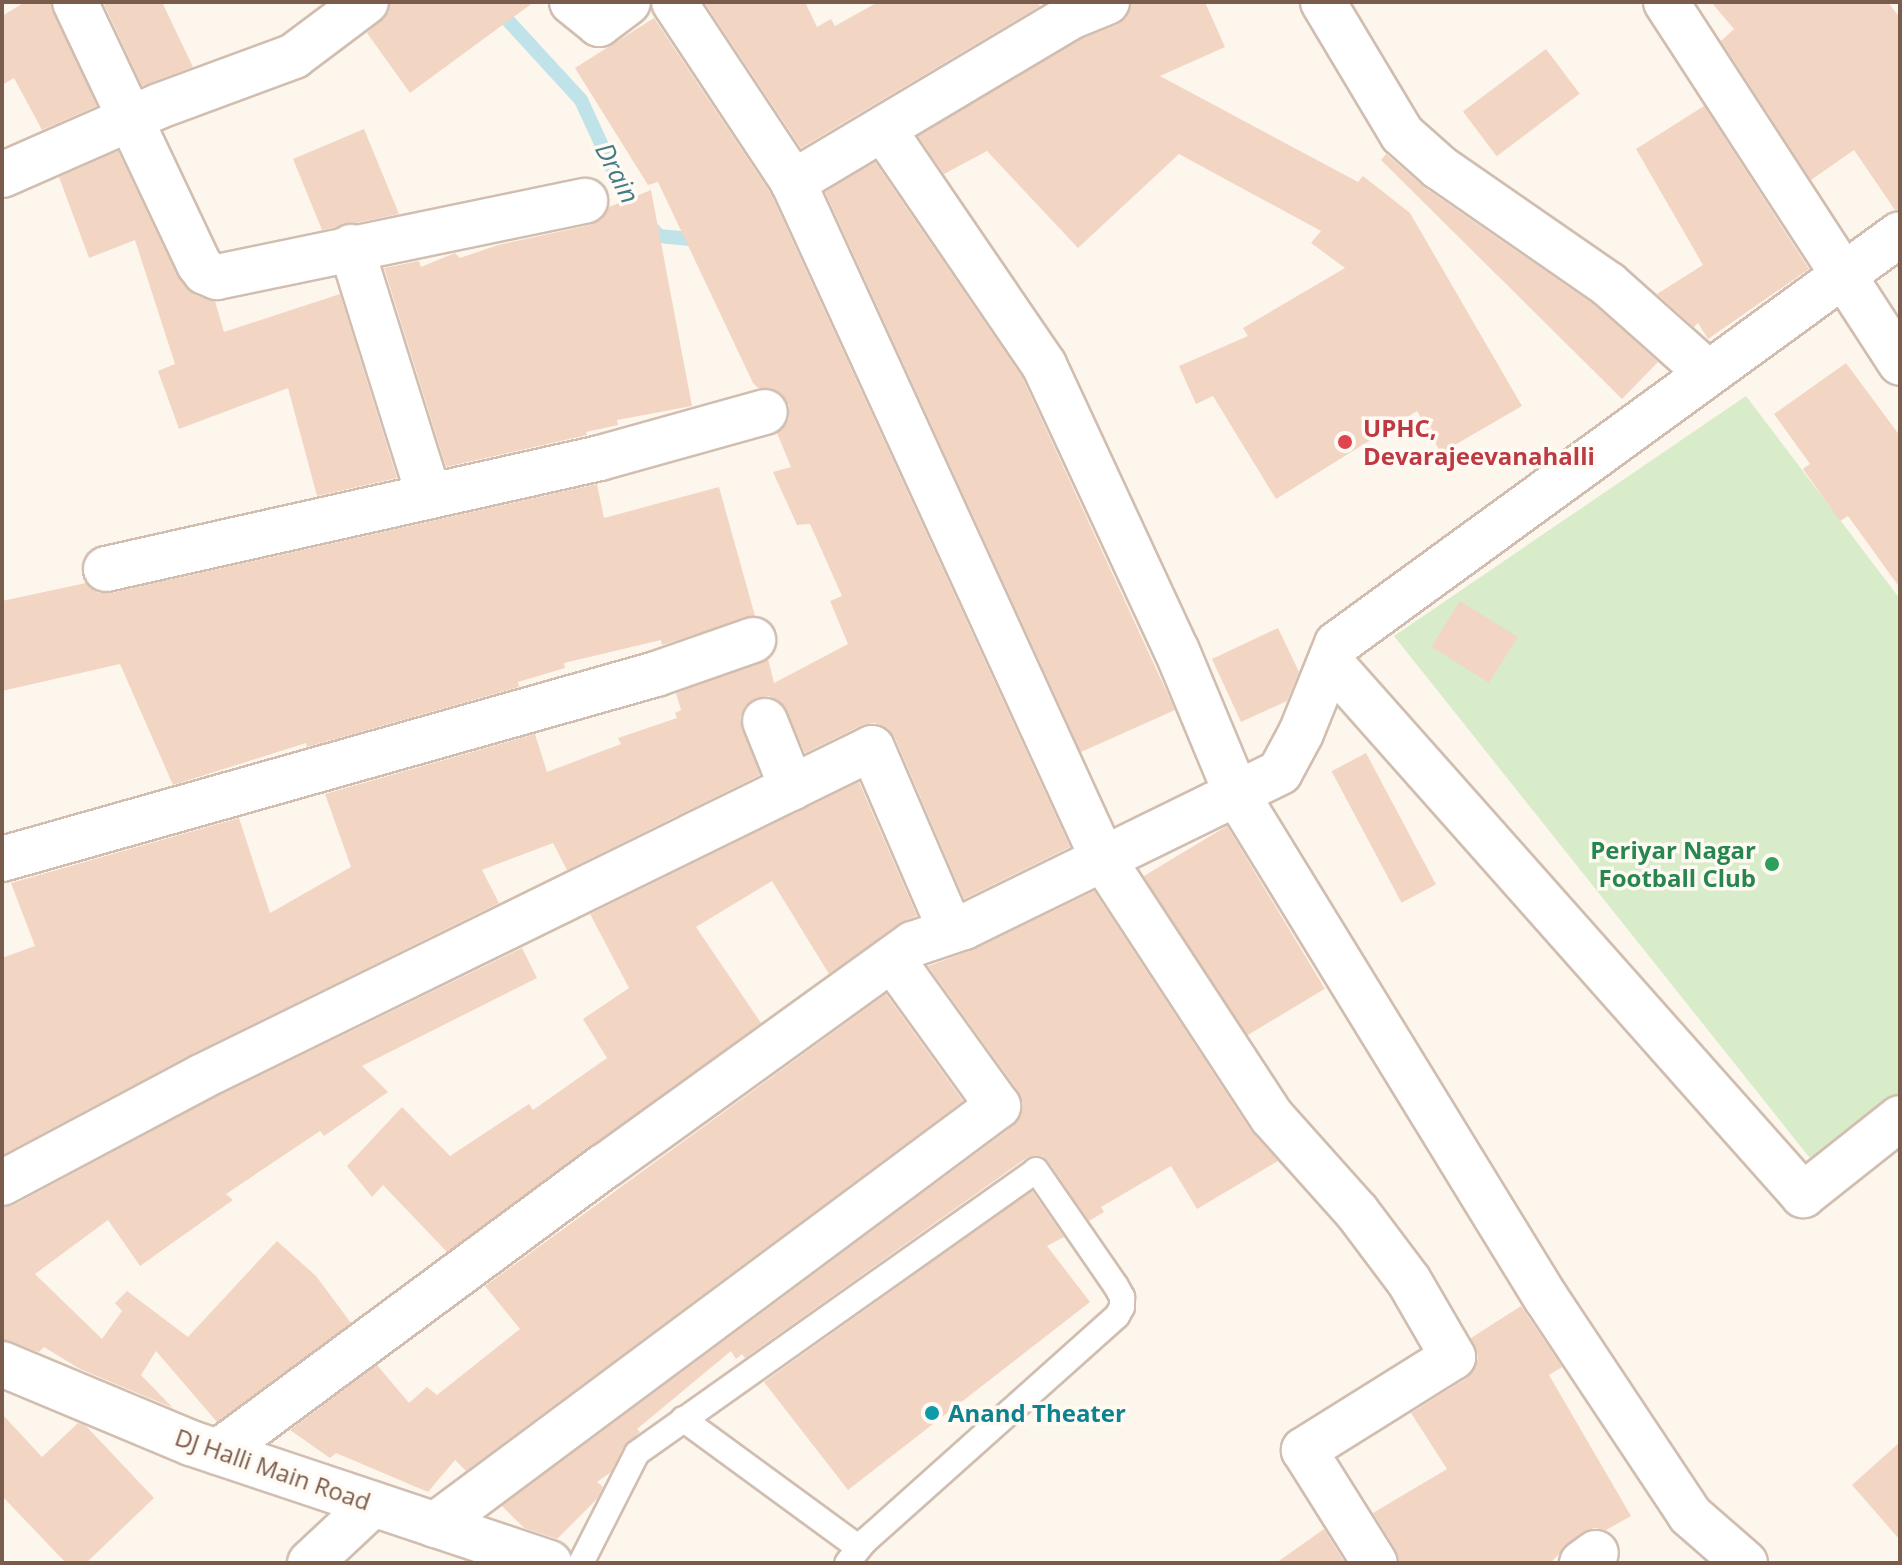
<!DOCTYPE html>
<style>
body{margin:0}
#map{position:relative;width:1902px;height:1565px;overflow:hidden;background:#fdf6ec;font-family:"Open Sans",sans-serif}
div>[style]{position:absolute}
.green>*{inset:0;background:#d8ecc9}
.stream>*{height:14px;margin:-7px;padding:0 7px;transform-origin:7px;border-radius:7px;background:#bfe3e8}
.building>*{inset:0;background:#f3d5c3;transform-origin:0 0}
.roads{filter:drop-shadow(2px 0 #d1beb0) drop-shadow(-2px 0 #d1beb0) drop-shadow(0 2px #d1beb0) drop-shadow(0 -2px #d1beb0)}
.lane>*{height:24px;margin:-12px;padding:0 12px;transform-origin:12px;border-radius:12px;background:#fff}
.street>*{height:44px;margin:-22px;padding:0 22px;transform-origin:22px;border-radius:22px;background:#fff}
.secondary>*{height:44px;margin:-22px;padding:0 22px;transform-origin:22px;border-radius:22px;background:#fff}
.dots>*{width:22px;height:22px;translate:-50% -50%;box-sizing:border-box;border:4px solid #fffaf3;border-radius:50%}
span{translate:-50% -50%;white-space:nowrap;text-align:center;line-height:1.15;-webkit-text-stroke:7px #fffaf3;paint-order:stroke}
.health-label{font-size:24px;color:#be3a42;font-weight:700}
.left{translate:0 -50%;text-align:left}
.leisure-label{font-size:24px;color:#27864d;font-weight:700}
.right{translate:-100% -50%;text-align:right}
.culture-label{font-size:24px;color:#0d838f;font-weight:700}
.street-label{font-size:24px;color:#7a5c4d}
.water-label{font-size:26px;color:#437c86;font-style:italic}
.frame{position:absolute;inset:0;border:4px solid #7a5c4d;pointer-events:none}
</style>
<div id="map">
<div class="green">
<div style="clip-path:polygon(1746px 396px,1900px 599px,1900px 1095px,1813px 1162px,1394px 636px)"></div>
</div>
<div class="stream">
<div style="left:491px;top:2px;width:133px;rotate:47.4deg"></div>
<div style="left:581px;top:100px;width:112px;rotate:65.3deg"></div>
<div style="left:628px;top:202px;width:46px;rotate:47.6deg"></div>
<div style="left:659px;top:236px;width:42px;rotate:5.4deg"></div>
</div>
<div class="building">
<div style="clip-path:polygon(25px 2px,50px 2px,97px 106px,42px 130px,14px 78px,2px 85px,2px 16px)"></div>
<div style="clip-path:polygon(103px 2px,162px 2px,193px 67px,142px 86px)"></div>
<div style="clip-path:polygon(390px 2px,534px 2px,410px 93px,367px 33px,389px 12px)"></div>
<div style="clip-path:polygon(704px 2px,805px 2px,817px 27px,831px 19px,835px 26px,878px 2px,1037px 2px,1040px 6px,801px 148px)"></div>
<div style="clip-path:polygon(1131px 2px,1205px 2px,1225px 47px,1160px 76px,1358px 182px,1363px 176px,1410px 213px,1522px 406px,1441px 453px,1417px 411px,1276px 499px,1213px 396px,1196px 404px,1179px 366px,1248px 336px,1243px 328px,1345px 268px,1311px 243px,1321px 231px,1179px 154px,1078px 248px,987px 151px,944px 174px,918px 136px,1083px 38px,1117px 25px,1127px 17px)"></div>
<div style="clip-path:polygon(1711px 2px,1888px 2px,1900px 18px,1900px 209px,1895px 210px,1854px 150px,1811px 180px,1721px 41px,1734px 29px)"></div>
<div style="clip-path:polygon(654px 18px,771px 194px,1070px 847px,964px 899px,895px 738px,887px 728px,875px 723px,862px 725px,805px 753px,781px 702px,769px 696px,756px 698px,745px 706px,740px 718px,760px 775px,567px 870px,553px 843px,482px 870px,499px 903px,190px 1055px,2px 1155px,2px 958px,35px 946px,11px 883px,239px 818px,270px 913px,351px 867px,325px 794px,535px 734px,547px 772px,621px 744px,618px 738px,677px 718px,675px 713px,681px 710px,676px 693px,768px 659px,774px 683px,848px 644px,830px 601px,842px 596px,810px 524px,797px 525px,773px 472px,791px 467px,777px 433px,789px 419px,789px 405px,782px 394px,770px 388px,758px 388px,753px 383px,658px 182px,648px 185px,575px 68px)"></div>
<div style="left:1546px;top:49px;width:56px;height:104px;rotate:53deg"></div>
<div style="clip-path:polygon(1704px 106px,1809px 269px,1708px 339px,1698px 323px,1694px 327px,1657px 294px,1703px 265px,1636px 149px)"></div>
<div style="clip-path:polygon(364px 129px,399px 214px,322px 230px,293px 159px)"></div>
<div style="clip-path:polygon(118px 151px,177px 275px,195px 295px,215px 301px,224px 332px,340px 294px,397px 478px,317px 496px,288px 388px,179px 429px,158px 371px,175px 364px,135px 240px,89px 258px,59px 177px)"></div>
<div style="clip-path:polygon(1386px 154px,1425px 188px,1593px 304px,1658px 362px,1622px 399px,1381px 160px)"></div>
<div style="clip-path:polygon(875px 162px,1022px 377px,1175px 710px,1081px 752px,825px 192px)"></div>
<div style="clip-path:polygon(651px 190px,692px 406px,617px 420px,618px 425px,586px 432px,587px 435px,446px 467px,384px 268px,419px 261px,421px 267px,455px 253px,460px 258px,498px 245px,590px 225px,602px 219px,609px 207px)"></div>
<div style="clip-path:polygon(1846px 363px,1900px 436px,1900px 588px,1848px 516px,1840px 521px,1803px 469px,1810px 464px,1774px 414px)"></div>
<div style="clip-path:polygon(597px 484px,604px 518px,719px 487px,755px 616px,662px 645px,661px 640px,564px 663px,565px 668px,518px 682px,519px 687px,307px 747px,306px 743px,173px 785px,120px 664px,2px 691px,2px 601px,86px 583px,98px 593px,111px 593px)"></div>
<div style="left:1460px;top:601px;width:68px;height:54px;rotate:32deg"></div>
<div style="clip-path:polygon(1278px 628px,1299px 672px,1287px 701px,1241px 722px,1212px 659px)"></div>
<div style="left:1366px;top:753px;width:149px;height:39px;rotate:62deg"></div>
<div style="clip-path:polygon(859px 782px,917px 916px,898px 924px,829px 974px,772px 881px,696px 927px,761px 1023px,447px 1252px,383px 1185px,372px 1197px,347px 1166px,402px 1107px,450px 1156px,529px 1104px,533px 1110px,607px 1058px,583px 1019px,629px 988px,590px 914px)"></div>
<div style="left:1227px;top:826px;width:190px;height:98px;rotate:59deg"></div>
<div style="clip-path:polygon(1094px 891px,1251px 1131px,1278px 1161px,1197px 1209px,1171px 1166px,1101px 1207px,1104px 1212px,1089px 1221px,1048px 1161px,1042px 1156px,1028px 1157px,745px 1358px,742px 1354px,736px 1359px,731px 1351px,637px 1429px,640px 1432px,624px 1446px,611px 1472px,597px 1482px,603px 1487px,597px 1499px,557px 1539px,524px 1528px,502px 1506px,1013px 1126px,1021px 1115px,1023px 1104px,1018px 1091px,928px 966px,975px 949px)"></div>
<div style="clip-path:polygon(522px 948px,537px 978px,362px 1066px,388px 1092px,324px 1136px,320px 1131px,226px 1194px,233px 1200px,140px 1266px,108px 1220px,35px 1274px,102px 1339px,122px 1311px,115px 1303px,127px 1291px,188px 1337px,277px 1241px,316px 1276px,351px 1323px,217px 1422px,156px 1351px,141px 1375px,173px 1408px,80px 1369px,44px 1347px,39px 1352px,2px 1340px,2px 1208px,14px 1205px,212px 1099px)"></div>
<div style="clip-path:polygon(886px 994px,963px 1101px,466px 1471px,455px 1460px,428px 1492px,336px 1453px,330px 1458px,290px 1430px,377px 1365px,409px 1403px,427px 1387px,437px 1395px,520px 1329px,485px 1286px)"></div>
<div style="clip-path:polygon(1032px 1191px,1064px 1237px,1047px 1246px,1090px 1302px,848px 1490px,764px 1382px)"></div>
<div style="clip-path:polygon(1521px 1306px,1562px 1367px,1549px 1375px,1631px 1516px,1606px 1530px,1594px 1528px,1581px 1533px,1550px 1563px,1400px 1563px,1396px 1550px,1373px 1513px,1447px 1469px,1411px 1413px,1467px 1378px,1475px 1368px,1478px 1357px,1471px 1338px)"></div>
<div style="clip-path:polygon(2px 1414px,42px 1457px,78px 1423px,86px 1426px,154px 1498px,86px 1563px,66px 1563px,2px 1496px)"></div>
<div style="clip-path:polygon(1900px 1442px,1900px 1540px,1852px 1485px)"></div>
<div style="clip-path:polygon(1324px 1529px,1345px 1563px,1276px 1563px)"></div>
</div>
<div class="roads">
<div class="lane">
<div style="left:683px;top:1419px;width:218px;rotate:36.2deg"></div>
<div style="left:581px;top:1563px;width:123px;rotate:-63deg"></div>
<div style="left:637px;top:1453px;width:489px;rotate:-35.3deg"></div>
<div style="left:1036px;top:1170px;width:141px;rotate:55.4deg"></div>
<div style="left:1116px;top:1286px;width:13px;rotate:61deg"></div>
<div style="left:1122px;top:1297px;width:10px;rotate:90deg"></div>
<div style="left:1122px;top:1307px;width:10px;rotate:119deg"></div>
<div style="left:1117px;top:1316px;width:338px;rotate:138.2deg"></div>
<div style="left:865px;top:1541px;width:28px;rotate:129deg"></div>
</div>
<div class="street">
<div style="left:75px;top:2px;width:290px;rotate:64.7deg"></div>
<div style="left:199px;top:264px;width:10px;rotate:53deg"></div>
<div style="left:205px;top:272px;width:13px;rotate:23deg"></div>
<div style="left:217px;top:277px;width:376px;rotate:-11.7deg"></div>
<div style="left:572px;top:2px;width:35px;rotate:39deg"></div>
<div style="left:599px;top:24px;width:36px;rotate:-37deg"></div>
<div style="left:674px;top:2px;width:216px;rotate:56.5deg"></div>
<div style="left:1107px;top:2px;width:38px;rotate:158deg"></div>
<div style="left:1072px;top:16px;width:325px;rotate:149.2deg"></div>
<div style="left:793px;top:182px;width:745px;rotate:65.4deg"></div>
<div style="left:1103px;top:859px;width:308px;rotate:56.8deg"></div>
<div style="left:1272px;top:1117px;width:127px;rotate:48.2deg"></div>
<div style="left:1357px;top:1212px;width:86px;rotate:53deg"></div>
<div style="left:1409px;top:1281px;width:88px;rotate:59.9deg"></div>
<div style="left:1453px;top:1357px;width:176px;rotate:148deg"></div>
<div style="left:1304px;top:1450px;width:133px;rotate:57.9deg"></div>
<div style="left:1323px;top:2px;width:154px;rotate:59.1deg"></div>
<div style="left:1402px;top:134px;width:50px;rotate:41.7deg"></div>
<div style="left:1439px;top:167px;width:206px;rotate:34.7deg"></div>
<div style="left:1608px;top:284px;width:134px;rotate:41.7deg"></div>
<div style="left:1666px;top:2px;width:430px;rotate:57deg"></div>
<div style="left:883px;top:129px;width:286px;rotate:55.7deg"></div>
<div style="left:1044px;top:365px;width:315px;rotate:65.1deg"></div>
<div style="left:1177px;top:651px;width:154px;rotate:67.4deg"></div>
<div style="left:1236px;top:793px;width:593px;rotate:58.46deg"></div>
<div style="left:1546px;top:1298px;width:260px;rotate:56.4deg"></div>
<div style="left:1690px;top:1515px;width:73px;rotate:41.1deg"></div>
<div style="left:2px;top:175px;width:171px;rotate:-23.7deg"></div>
<div style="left:159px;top:106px;width:144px;rotate:-20.3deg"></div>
<div style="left:294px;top:56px;width:90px;rotate:-36.9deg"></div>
<div style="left:351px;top:247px;width:261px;rotate:72.6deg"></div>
<div style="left:106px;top:569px;width:506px;rotate:-12.66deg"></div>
<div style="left:600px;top:458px;width:171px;rotate:-15.6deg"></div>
<div style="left:1330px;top:662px;width:713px;rotate:48.41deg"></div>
<div style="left:1803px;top:1195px;width:124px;rotate:-38.4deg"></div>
<div style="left:765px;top:721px;width:72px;rotate:68.1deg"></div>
<div style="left:2px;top:859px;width:680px;rotate:-15.79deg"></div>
<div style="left:656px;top:674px;width:103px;rotate:-19.3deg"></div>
<div style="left:2px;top:1183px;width:225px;rotate:-28deg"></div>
<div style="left:201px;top:1077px;width:747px;rotate:-26.12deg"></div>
<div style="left:872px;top:748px;width:199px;rotate:66.7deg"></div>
<div style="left:218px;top:1452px;width:481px;rotate:-36.5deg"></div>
<div style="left:605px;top:1166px;width:380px;rotate:-35.8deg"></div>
<div style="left:913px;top:944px;width:54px;rotate:-18.4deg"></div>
<div style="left:964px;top:927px;width:352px;rotate:-26.1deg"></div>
<div style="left:1280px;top:772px;width:44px;rotate:-61.7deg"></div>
<div style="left:1301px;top:733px;width:96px;rotate:-68deg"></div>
<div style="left:1337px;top:644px;width:696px;rotate:-36.06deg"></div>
<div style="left:435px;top:1525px;width:702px;rotate:-36.66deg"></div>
<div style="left:998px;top:1106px;width:181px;rotate:-125.8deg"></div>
<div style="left:310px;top:1563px;width:86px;rotate:-43.1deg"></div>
<div style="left:1582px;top:1563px;width:17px;rotate:-36deg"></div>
</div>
<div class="secondary">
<div style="left:2px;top:1364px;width:205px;rotate:22.7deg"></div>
<div style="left:191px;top:1443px;width:378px;rotate:18.5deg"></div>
</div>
</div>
<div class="dots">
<div style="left:1345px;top:442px;background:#e0444e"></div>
<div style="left:1772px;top:864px;background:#2e9e5b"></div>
<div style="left:932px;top:1413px;background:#0f9aa8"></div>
</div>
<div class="health-label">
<span class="left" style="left:1363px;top:442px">UPHC,<br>Devarajeevanahalli</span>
</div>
<div class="leisure-label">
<span class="right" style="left:1756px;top:864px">Periyar Nagar<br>Football Club</span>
</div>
<div class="culture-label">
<span class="left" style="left:948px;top:1413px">Anand Theater</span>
</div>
<div class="street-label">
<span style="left:273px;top:1469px;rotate:19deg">DJ Halli Main Road</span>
</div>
<div class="water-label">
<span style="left:617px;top:173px;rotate:63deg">Drain</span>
</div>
<div class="frame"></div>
</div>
